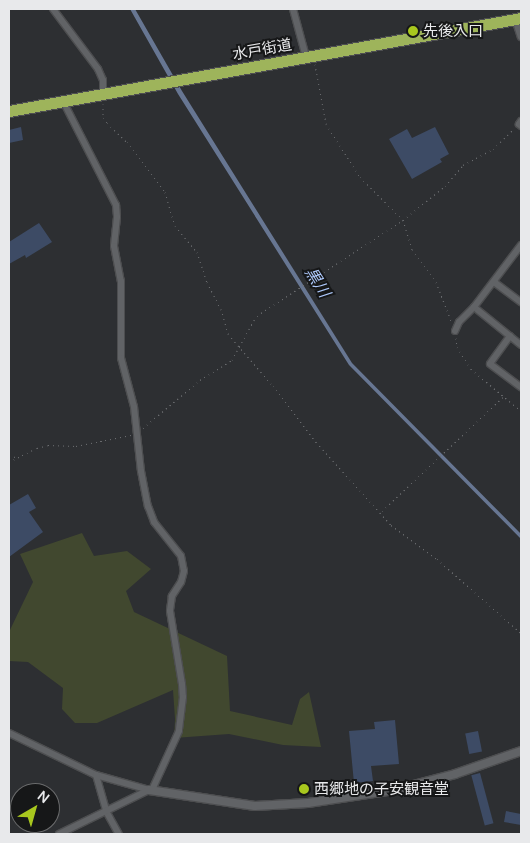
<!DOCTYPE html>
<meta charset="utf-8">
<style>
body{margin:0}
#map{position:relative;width:530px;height:843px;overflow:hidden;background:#2d2f32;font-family:Manrope,"Noto Sans JP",sans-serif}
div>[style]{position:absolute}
.green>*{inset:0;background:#41482f}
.water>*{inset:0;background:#677692}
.building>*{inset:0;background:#3d4b65;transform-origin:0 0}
.path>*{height:1px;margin-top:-0.5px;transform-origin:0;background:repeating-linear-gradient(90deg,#6d6f72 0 1px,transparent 0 5px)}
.roads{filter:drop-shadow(1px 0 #4d4e50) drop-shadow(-1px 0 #4d4e50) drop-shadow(0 1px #4d4e50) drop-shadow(0 -1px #4d4e50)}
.minor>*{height:6px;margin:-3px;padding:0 3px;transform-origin:3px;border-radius:3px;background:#616366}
.tertiary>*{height:8px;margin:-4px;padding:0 4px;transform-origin:4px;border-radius:4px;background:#616366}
.trunk>*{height:11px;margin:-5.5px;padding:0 5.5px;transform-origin:5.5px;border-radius:5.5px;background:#9eb45b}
.dots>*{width:14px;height:14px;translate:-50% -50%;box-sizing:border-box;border:2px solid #161718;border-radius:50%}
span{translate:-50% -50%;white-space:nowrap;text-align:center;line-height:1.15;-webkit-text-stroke:4px #161718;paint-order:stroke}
.poi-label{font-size:15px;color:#e8e9eb}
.left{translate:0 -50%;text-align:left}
.street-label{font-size:15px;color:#e8e9eb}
.water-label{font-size:16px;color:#adc8fb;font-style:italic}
.frame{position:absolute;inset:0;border:10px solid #e8e9eb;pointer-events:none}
.north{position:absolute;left:10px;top:783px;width:50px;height:50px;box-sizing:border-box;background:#161718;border:1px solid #6a6b6c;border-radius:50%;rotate:38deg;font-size:14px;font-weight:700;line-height:20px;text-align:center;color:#e8e9eb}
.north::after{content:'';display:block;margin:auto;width:18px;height:22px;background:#a8c71e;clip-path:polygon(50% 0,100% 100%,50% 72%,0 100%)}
</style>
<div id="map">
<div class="green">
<div style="clip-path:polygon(82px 533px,94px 556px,127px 551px,151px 569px,126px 591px,134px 612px,227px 656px,230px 711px,292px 725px,300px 699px,309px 692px,321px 747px,283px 745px,229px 734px,174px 738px,175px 719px,173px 690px,97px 723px,75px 723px,62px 709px,63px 688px,28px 662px,9px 661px,9px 632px,33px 582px,20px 554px)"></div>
</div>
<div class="water">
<div style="clip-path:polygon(130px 9px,135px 9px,182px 91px,352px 363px,521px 534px,521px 539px,349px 365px,178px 94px)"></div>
</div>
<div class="building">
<div style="clip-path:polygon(21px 127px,23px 140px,9px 143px,9px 130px)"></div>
<div style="clip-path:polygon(435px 127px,449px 154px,440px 159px,442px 162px,412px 179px,389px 139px,407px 129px,412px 138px)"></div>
<div style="clip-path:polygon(39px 223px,52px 242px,26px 258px,25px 255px,9px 264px,9px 242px)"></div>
<div style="clip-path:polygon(28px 494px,36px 508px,29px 512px,43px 532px,9px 557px,9px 505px)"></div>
<div style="clip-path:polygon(395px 720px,399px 764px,371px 766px,373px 781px,354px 783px,349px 731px,375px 729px,374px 722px)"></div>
<div style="left:478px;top:731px;width:21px;height:13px;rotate:79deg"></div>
<div style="left:480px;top:773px;width:52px;height:9px;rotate:75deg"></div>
<div style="clip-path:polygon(506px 811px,521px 814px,521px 825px,504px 822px)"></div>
</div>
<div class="path">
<div style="left:315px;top:64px;width:61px;rotate:79.6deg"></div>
<div style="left:326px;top:124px;width:63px;rotate:57.3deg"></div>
<div style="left:360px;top:177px;width:61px;rotate:45deg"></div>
<div style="left:403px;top:220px;width:31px;rotate:73deg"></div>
<div style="left:412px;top:250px;width:40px;rotate:53deg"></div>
<div style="left:436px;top:282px;width:44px;rotate:68.7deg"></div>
<div style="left:103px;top:104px;width:14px;rotate:90deg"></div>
<div style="left:103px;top:118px;width:6px;rotate:51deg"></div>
<div style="left:107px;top:123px;width:28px;rotate:44deg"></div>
<div style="left:127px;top:142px;width:63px;rotate:52.8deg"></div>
<div style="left:165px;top:192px;width:35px;rotate:74deg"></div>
<div style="left:175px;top:226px;width:34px;rotate:50deg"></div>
<div style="left:197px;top:252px;width:32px;rotate:72deg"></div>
<div style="left:207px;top:282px;width:30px;rotate:63deg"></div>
<div style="left:221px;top:309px;width:26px;rotate:74deg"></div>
<div style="left:228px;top:334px;width:69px;rotate:49.1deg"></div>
<div style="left:273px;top:386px;width:71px;rotate:52.5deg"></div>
<div style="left:316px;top:442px;width:112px;rotate:47.9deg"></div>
<div style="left:391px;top:525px;width:57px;rotate:36.5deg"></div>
<div style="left:437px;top:559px;width:112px;rotate:41.4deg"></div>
<div style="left:456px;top:338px;width:9px;rotate:84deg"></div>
<div style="left:457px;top:347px;width:26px;rotate:58deg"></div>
<div style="left:471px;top:369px;width:65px;rotate:40deg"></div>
<div style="left:143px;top:428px;width:75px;rotate:-40.1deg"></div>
<div style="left:200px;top:380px;width:38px;rotate:-32deg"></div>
<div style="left:232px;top:360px;width:46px;rotate:-61.2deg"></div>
<div style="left:254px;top:320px;width:10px;rotate:-45deg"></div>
<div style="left:261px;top:313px;width:170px;rotate:-33.2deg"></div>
<div style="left:403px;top:220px;width:54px;rotate:-39deg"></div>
<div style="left:445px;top:186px;width:28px;rotate:-49deg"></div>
<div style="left:463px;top:165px;width:34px;rotate:-28deg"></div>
<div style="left:493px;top:149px;width:29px;rotate:-44deg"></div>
<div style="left:9px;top:456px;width:7px;rotate:8deg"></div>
<div style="left:9px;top:462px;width:31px;rotate:-27deg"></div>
<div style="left:37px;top:448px;width:11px;rotate:-15deg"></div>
<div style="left:48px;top:445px;width:28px;rotate:2deg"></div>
<div style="left:76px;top:446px;width:56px;rotate:-11.3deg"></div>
<div style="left:382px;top:511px;width:166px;rotate:-43.3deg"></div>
</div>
<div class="roads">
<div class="minor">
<div style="left:53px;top:9px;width:75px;rotate:53.1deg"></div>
<div style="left:98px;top:69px;width:12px;rotate:66deg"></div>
<div style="left:103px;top:80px;width:14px;rotate:90deg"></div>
<div style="left:293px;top:9px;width:50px;rotate:74.8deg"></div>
<div style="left:515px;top:19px;width:19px;rotate:72deg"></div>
<div style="left:63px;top:101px;width:117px;rotate:63deg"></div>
<div style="left:116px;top:205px;width:12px;rotate:85deg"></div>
<div style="left:117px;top:217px;width:29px;rotate:96deg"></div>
<div style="left:114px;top:246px;width:36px;rotate:79deg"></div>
<div style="left:121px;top:281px;width:77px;rotate:90deg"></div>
<div style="left:121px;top:358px;width:51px;rotate:75.1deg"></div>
<div style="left:134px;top:407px;width:64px;rotate:83.8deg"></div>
<div style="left:141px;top:471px;width:36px;rotate:79deg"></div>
<div style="left:148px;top:506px;width:17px;rotate:69deg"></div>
<div style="left:154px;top:522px;width:43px;rotate:51.5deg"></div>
<div style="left:181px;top:556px;width:15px;rotate:79deg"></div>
<div style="left:184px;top:571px;width:11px;rotate:105deg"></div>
<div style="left:181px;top:582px;width:17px;rotate:123deg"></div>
<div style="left:172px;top:596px;width:15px;rotate:98deg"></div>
<div style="left:170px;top:611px;width:74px;rotate:80.7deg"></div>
<div style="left:182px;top:684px;width:13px;rotate:86deg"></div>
<div style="left:183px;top:697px;width:34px;rotate:97deg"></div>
<div style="left:179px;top:731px;width:65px;rotate:114.6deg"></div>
<div style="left:521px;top:121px;width:4px;rotate:124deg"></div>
<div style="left:519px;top:124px;width:3px;rotate:45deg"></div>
<div style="left:494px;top:282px;width:34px;rotate:37deg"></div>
<div style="left:474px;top:307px;width:60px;rotate:39deg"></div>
<div style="left:455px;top:331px;width:10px;rotate:-66deg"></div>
<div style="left:459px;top:322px;width:21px;rotate:-45deg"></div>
<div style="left:474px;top:307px;width:78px;rotate:-52.8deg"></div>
<div style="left:510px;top:336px;width:34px;rotate:126deg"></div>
<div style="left:490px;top:364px;width:39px;rotate:37deg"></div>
<div style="left:9px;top:733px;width:97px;rotate:25.8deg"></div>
<div style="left:96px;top:775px;width:55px;rotate:15.8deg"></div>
<div style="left:96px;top:775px;width:37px;rotate:74deg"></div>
<div style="left:106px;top:811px;width:26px;rotate:61deg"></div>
<div style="left:59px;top:834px;width:100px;rotate:-26.1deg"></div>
</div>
<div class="tertiary">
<div style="left:149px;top:790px;width:107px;rotate:8.6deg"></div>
<div style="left:255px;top:806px;width:53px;rotate:-3.2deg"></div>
<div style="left:308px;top:803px;width:87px;rotate:-8.6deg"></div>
<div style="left:394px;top:790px;width:63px;rotate:-14.7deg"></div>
<div style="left:455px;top:774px;width:70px;rotate:-19.2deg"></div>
</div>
<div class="trunk">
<div style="left:9px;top:111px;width:520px;rotate:-10.29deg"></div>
</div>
</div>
<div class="dots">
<div style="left:413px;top:31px;background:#a8c71e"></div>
<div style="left:304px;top:789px;background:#a8c71e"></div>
</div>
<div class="poi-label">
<span class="left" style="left:423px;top:31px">先後入口</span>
<span class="left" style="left:314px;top:789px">西郷地の子安観音堂</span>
</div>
<div class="street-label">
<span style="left:262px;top:49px;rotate:-10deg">水戸街道</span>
</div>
<div class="water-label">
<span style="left:318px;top:282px;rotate:58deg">黒川</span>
</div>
<div class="frame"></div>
<div class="north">N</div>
</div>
